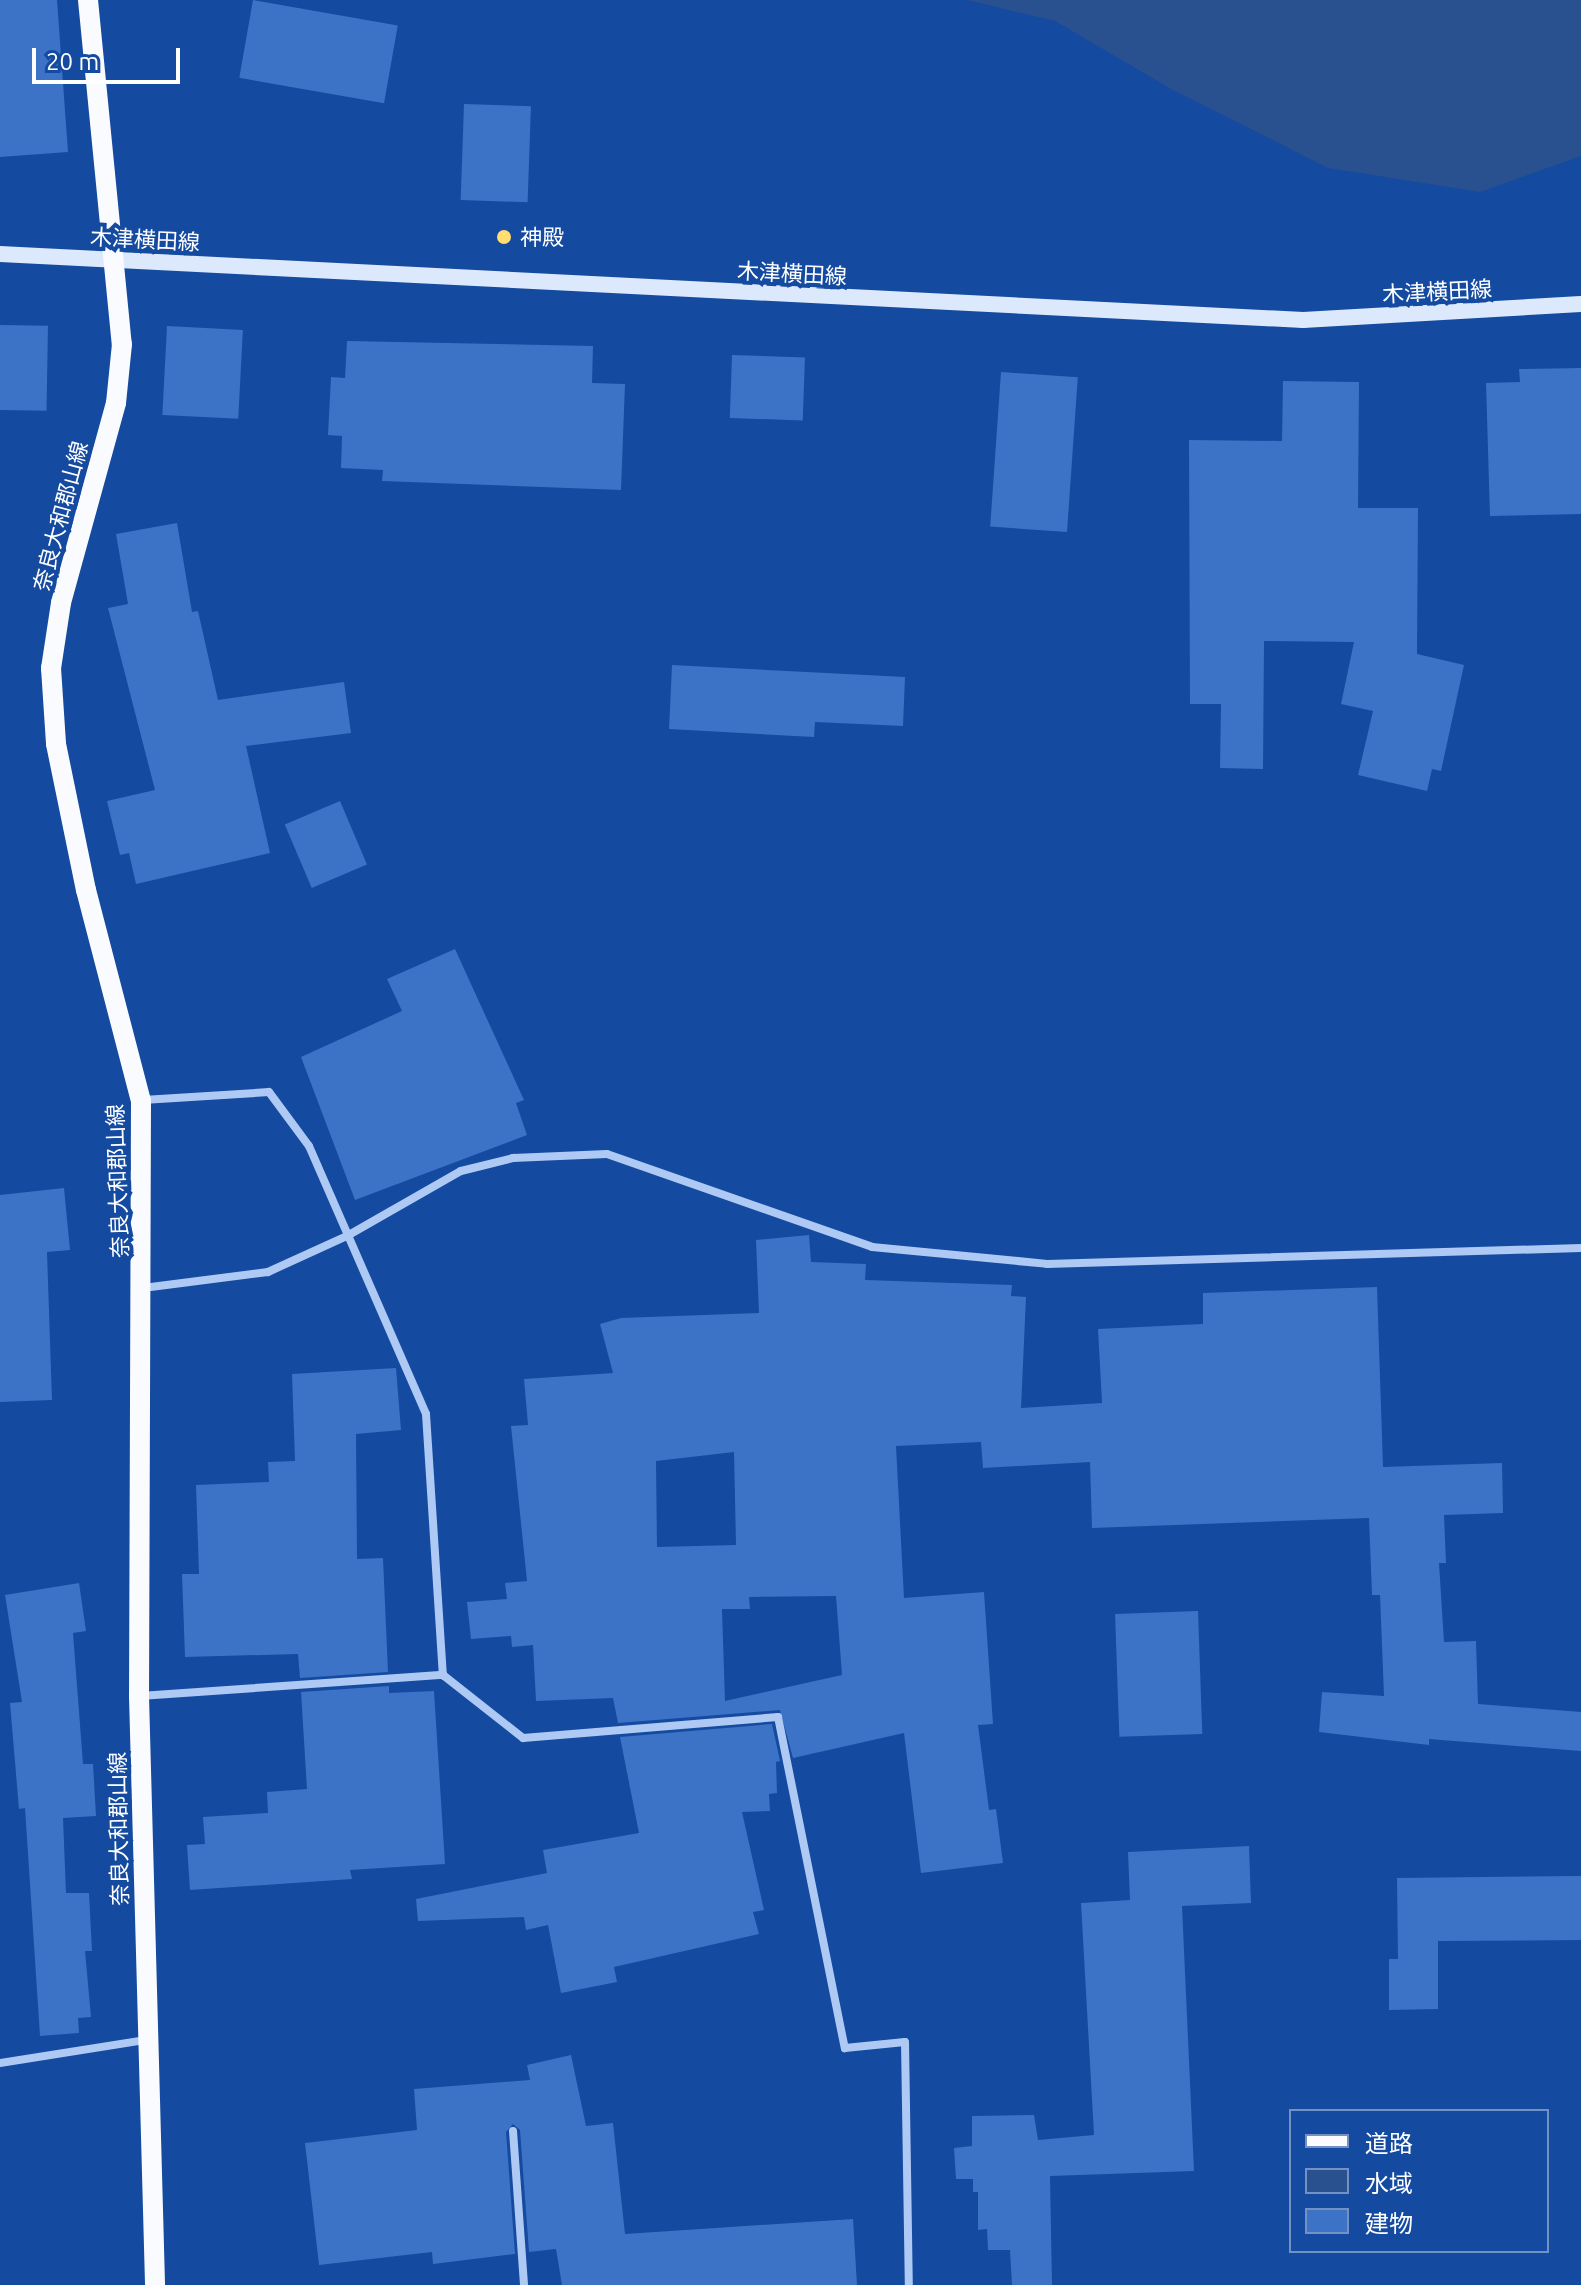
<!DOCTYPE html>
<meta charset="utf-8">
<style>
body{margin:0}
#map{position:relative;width:1581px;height:2285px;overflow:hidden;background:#144a9f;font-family:Ubuntu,"Noto Sans JP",sans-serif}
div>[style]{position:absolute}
.water>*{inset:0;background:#29508f}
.building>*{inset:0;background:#3d73c6;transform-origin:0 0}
.street>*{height:8px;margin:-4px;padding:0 4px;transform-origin:4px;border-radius:4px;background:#adc9f4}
.secondary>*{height:16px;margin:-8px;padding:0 8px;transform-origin:8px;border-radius:8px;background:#dce9fd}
.primary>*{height:20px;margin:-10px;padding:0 10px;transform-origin:10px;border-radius:10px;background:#f9fbff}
.dots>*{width:22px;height:22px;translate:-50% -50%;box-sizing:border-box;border:4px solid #144a9f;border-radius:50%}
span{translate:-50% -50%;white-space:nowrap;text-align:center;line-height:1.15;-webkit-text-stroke:8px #144a9f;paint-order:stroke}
.poi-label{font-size:22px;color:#fff}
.left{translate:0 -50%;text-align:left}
.street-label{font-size:22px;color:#fff}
.legend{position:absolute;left:1289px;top:2109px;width:260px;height:144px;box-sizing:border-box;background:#144a9f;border:2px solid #7292c5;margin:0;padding:10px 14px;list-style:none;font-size:24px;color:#fff}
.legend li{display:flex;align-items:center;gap:16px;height:40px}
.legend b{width:40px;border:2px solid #7292c5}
.scale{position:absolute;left:32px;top:48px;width:148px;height:36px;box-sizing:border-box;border:4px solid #fff;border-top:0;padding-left:10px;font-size:24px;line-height:28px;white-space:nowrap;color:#fff;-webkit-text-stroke:6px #144a9f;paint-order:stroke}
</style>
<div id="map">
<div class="water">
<div style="clip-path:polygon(967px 0,1581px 0,1581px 156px,1480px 192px,1328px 168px,1173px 90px,1055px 21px)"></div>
</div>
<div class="building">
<div style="clip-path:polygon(0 0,57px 0,68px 152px,0 157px)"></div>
<div style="left:253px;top:0;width:147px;height:79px;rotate:10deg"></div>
<div style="left:464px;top:104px;width:67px;height:96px;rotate:2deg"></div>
<div style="left:0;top:325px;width:48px;height:85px;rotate:1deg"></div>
<div style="left:167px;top:326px;width:76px;height:89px;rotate:3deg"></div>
<div style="clip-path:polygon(347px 341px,593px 346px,592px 383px,625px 384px,621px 490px,382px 481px,383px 470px,341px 468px,342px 436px,328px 435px,331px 377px,345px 378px)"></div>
<div style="left:732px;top:355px;width:73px;height:63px;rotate:2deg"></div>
<div style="clip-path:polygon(1581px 368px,1581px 514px,1490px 516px,1486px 383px,1520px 382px,1519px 369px)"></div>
<div style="left:1001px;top:372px;width:77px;height:155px;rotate:4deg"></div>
<div style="clip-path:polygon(1283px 381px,1359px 382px,1358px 508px,1418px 508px,1417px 654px,1464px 665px,1441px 771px,1432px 769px,1427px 791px,1358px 775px,1373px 711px,1341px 704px,1354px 642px,1264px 641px,1263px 769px,1220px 768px,1221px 704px,1190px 704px,1189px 440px,1282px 441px)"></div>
<div style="clip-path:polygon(177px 523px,192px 612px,198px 611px,218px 700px,344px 682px,351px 733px,246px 746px,270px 853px,136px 884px,129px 853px,120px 855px,107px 801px,155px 790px,108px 608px,128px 604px,116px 534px)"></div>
<div style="clip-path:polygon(672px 665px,905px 677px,903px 726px,815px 722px,814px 737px,669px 729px)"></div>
<div style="left:340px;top:801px;width:69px;height:60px;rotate:67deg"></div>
<div style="clip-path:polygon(455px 949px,524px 1100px,516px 1103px,527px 1135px,355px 1200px,301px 1057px,402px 1011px,387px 979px)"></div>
<div style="clip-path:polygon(64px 1188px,70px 1250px,47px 1252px,52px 1400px,0 1402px,0 1195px)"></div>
<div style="clip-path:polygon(evenodd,809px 1235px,811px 1262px,866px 1264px,865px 1280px,1012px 1285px,1011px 1296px,1026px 1297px,1021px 1408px,1102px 1403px,1098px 1329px,1203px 1324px,1203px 1293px,1377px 1287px,1383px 1467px,1502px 1463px,1503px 1513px,1444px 1515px,1446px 1563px,1439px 1563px,1444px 1642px,1476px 1641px,1478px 1704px,1581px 1712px,1581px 1751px,1429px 1739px,1429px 1745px,1319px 1732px,1322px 1692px,1384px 1696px,1380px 1595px,1372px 1595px,1369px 1518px,1092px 1528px,1090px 1462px,983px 1468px,981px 1442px,896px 1446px,904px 1598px,984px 1592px,993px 1724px,978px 1725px,989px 1810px,996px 1809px,1003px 1863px,921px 1873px,904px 1733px,793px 1758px,780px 1710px,618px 1723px,613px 1698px,536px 1701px,533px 1645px,512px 1647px,511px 1636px,471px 1639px,467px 1602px,507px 1599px,505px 1583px,527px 1581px,511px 1426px,528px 1425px,524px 1379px,613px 1373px,600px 1324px,621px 1318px,759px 1313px,756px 1240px,809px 1235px,734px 1452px,736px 1545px,657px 1547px,656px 1461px,734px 1452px,809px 1235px,836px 1596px,842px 1675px,725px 1701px,722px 1609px,750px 1609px,749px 1597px,836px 1596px)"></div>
<div style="clip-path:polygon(396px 1368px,401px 1430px,356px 1434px,357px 1559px,383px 1558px,388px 1672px,300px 1678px,298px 1654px,185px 1657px,182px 1574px,199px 1574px,196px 1485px,269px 1482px,268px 1462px,295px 1461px,292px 1374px)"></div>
<div style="clip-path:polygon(79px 1583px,86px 1631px,73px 1633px,83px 1764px,93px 1764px,96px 1816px,63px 1818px,66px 1893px,89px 1893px,92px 1951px,85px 1951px,91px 2017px,78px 2018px,79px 2033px,40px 2036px,25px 1808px,19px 1809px,10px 1703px,22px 1702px,5px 1595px)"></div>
<div style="left:1198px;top:1611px;width:123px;height:83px;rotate:88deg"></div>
<div style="clip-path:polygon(389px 1686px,389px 1693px,434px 1691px,445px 1864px,350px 1870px,352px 1879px,190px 1890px,187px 1845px,205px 1844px,203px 1817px,268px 1813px,267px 1792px,307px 1789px,301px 1692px)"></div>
<div style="clip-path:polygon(772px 1724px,780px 1761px,776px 1762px,777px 1793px,769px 1794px,770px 1811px,742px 1812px,764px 1910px,753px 1912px,759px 1934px,614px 1967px,617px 1982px,561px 1993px,548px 1925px,526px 1930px,524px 1917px,418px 1921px,416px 1899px,547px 1873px,543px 1850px,639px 1833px,620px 1737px)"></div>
<div style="clip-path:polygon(1249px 1846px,1251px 1903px,1182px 1906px,1194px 2171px,1050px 2176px,1052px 2285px,1012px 2285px,1010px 2250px,988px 2250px,987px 2229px,978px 2230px,978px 2192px,973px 2192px,973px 2179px,956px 2179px,954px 2148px,972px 2146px,972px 2116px,1034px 2115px,1038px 2140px,1094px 2135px,1081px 1903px,1130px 1900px,1128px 1852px)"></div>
<div style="clip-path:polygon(1581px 1876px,1581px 1940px,1438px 1941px,1438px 2009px,1389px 2010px,1389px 1959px,1398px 1959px,1397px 1878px)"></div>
<div style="clip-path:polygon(571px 2055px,586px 2126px,613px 2123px,625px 2234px,853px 2219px,857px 2285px,562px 2285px,556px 2249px,529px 2252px,520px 2130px,513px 2124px,506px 2132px,515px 2254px,433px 2264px,432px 2252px,319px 2265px,305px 2143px,417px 2130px,414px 2089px,530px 2080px,527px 2065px)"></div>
</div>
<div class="street">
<div style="left:143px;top:1100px;width:126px;rotate:-3.6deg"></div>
<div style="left:269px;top:1092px;width:67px;rotate:53.5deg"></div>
<div style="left:309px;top:1146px;width:292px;rotate:66.4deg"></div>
<div style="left:426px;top:1414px;width:262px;rotate:86.3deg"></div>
<div style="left:143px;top:1288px;width:126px;rotate:-7.3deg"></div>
<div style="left:268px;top:1272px;width:87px;rotate:-24.5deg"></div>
<div style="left:347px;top:1236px;width:131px;rotate:-29.7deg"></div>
<div style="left:461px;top:1171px;width:54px;rotate:-14deg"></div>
<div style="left:513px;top:1158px;width:94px;rotate:-2.4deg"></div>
<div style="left:607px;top:1154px;width:281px;rotate:19.3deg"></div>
<div style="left:872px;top:1247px;width:176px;rotate:5.5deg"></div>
<div style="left:1047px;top:1264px;width:534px;rotate:-1.72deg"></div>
<div style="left:140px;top:1696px;width:304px;rotate:-4deg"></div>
<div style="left:443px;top:1675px;width:102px;rotate:38.2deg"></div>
<div style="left:523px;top:1738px;width:256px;rotate:-4.7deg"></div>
<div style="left:778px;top:1717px;width:338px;rotate:78.6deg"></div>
<div style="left:845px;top:2048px;width:60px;rotate:-5.7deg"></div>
<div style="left:905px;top:2042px;width:243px;rotate:89.1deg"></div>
<div style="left:0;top:2063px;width:148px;rotate:-9deg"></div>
<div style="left:513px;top:2131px;width:154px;rotate:85.9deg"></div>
</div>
<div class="secondary">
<div style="left:0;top:254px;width:1305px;rotate:2.9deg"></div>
<div style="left:1303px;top:320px;width:278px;rotate:-3.3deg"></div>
</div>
<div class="primary">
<div style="left:88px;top:0;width:346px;rotate:84.4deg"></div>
<div style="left:122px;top:344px;width:59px;rotate:95.8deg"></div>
<div style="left:116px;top:403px;width:207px;rotate:105.4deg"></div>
<div style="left:61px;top:603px;width:66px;rotate:98.7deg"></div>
<div style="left:51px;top:668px;width:76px;rotate:86.2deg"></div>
<div style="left:56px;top:744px;width:149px;rotate:78.4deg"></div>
<div style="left:86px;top:890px;width:218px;rotate:75.4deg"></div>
<div style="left:141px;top:1101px;width:595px;rotate:90.19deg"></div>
<div style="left:139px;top:1696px;width:589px;rotate:88.44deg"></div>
</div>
<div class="dots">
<div style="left:504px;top:237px;background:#ffdd6f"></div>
</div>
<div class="poi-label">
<span class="left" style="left:520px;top:237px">神殿</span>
</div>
<div class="street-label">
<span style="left:145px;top:239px;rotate:3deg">木津横田線</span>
<span style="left:792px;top:273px;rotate:3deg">木津横田線</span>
<span style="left:1437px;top:291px;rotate:-3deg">木津横田線</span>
<span style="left:60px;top:516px;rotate:-75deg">奈良大和郡山線</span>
<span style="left:117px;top:1181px;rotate:-92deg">奈良大和郡山線</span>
<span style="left:118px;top:1829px;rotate:-91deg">奈良大和郡山線</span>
</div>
<ul class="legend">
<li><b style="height:10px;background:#f9fbff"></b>道路</li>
<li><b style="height:22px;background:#29508f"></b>水域</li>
<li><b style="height:22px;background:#3d73c6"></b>建物</li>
</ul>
<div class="scale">20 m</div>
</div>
